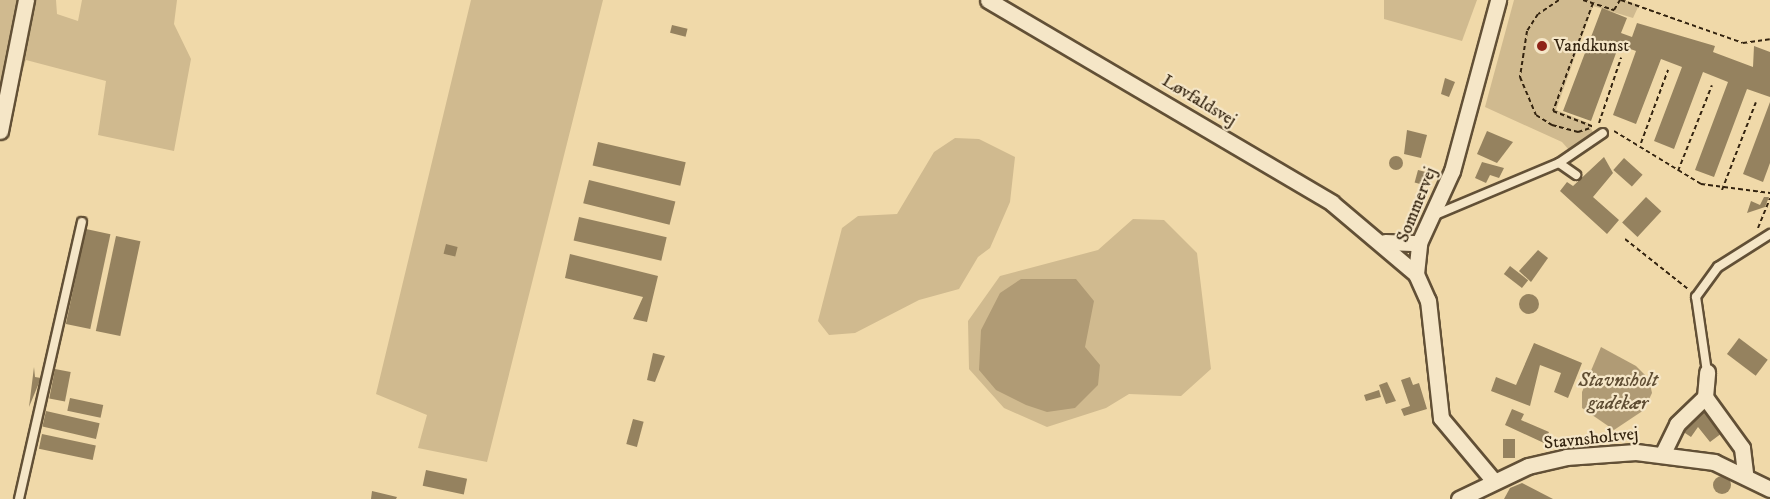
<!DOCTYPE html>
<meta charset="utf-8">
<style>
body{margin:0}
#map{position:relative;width:1770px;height:499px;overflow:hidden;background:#f0d9a9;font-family:"IM FELL DW Pica",serif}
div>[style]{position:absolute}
.green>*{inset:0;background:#d0ba8f}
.water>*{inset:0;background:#b09b75}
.building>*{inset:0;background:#95825f;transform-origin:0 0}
.round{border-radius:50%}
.path>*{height:2px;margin-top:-1px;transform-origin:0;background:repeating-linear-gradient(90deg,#33230f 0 4.5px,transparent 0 7.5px)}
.roads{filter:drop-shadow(2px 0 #625036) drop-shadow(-2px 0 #625036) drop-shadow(0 2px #625036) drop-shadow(0 -2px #625036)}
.service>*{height:8px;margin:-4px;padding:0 4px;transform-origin:4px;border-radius:4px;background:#f5e6c7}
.minor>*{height:15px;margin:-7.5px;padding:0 7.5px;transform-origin:7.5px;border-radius:7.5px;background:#f5e6c7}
.dots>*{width:16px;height:16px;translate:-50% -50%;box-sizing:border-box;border:3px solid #f5e6c7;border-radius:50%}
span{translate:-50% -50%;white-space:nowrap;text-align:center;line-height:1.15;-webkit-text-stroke:4.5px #f5e6c7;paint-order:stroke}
.poi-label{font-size:18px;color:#33230f}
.left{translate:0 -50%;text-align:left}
.street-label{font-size:18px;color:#33230f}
.water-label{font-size:20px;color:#5f4d33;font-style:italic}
</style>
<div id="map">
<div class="green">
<div style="clip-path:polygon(0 0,56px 0,57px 14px,78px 21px,82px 0,177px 0,174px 24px,191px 59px,174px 151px,98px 135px,106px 81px,26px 60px,0 140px)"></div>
<div style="clip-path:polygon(471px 0,603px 0,487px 462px,418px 448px,427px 415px,376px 394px)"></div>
<div style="clip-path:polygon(1384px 0,1477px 0,1462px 41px,1384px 19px)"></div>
<div style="clip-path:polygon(1514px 0,1623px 0,1639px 5px,1633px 18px,1593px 6px,1556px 110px,1588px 123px,1594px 134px,1569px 150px,1562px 142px,1485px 107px)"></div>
<div style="clip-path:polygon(955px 138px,979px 139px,1015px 157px,1010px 202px,990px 248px,978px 257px,959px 289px,919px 300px,855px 333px,829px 335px,818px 321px,842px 228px,858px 216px,897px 214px,934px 152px)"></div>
<div style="clip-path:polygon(1133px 219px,1164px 220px,1197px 253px,1211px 369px,1181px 396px,1129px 394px,1106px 408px,1047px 427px,1004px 408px,969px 369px,968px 321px,1000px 276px,1098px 250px)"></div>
</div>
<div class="water">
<div style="clip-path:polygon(1021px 279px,1076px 279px,1094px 301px,1085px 347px,1100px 365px,1098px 385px,1075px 408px,1047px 412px,1026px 405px,996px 390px,979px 370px,981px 330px,1000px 293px)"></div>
<div style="clip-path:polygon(1601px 347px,1636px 366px,1649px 379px,1652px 393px,1644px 410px,1614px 430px,1582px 408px,1582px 392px)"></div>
</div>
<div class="building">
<div style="clip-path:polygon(1602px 8px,1627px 18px,1621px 33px,1632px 37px,1637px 23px,1715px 46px,1713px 52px,1753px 67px,1754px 46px,1770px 52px,1770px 97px,1747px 89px,1714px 177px,1695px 170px,1728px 82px,1703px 72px,1674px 149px,1654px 141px,1682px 67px,1661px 59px,1636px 124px,1613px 115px,1636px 51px,1619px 45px,1591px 121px,1563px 111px)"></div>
<div style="left:672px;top:25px;width:16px;height:8px;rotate:14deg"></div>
<div style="clip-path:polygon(1445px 78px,1455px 82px,1449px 97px,1441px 94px)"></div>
<div style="clip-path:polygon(1770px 102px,1770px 163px,1763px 182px,1743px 174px)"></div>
<div style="clip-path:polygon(1407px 130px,1427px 135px,1421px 158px,1404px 154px)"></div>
<div style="clip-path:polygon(1487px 131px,1513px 142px,1497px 163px,1477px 154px)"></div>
<div style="left:598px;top:142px;width:90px;height:24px;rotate:13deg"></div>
<div class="round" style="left:1389px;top:156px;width:14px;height:14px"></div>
<div style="clip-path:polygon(1604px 157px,1613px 173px,1593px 197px,1619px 220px,1607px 234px,1560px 191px,1567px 182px,1573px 186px)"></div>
<div style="left:1624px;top:158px;width:25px;height:16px;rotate:42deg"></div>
<div style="clip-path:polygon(1482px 162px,1504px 168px,1499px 178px,1490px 175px,1486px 183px,1475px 178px)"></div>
<div style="left:1418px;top:170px;width:11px;height:13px;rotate:15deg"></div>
<div style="left:589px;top:180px;width:89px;height:24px;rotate:14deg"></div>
<div style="left:1646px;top:197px;width:21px;height:35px;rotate:43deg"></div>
<div style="clip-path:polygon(1764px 197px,1769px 197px,1765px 207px,1747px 213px,1751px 201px,1760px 205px)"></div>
<div style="left:579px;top:217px;width:90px;height:24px;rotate:13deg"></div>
<div style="left:86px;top:229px;width:25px;height:97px;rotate:12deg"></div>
<div style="left:116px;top:236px;width:25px;height:97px;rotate:12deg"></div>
<div style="left:446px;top:244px;width:12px;height:10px;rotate:14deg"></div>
<div style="clip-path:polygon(1538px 250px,1548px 258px,1531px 282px,1519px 271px)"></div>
<div style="clip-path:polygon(570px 254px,658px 276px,647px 322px,633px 319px,643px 297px,565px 278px)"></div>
<div style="left:1510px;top:266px;width:23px;height:10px;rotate:38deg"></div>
<div class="round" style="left:1519px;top:294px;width:20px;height:20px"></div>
<div style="left:1739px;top:338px;width:36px;height:20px;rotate:37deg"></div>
<div style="clip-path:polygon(1534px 343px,1582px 363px,1568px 398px,1554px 392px,1561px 373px,1540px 365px,1530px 406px,1491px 391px,1496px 377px,1516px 385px)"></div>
<div style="clip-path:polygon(653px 353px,665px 356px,655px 382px,647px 380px)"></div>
<div style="clip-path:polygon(34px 367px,35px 377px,41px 378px,29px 407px)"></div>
<div style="left:55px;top:369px;width:16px;height:30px;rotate:11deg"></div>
<div style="clip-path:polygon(1410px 377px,1413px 385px,1419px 383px,1427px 409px,1404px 416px,1401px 409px,1410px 406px,1401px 380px)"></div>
<div style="clip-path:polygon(1387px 382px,1396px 401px,1386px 404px,1379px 385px)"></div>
<div style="clip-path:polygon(1379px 390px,1381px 397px,1366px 401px,1364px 395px)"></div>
<div style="left:70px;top:398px;width:34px;height:13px;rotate:12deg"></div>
<div style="clip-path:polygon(1512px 409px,1524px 414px,1521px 420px,1549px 432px,1544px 443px,1505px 425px)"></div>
<div style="clip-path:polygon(1704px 410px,1722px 433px,1710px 442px,1698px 427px,1691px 437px,1682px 431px)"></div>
<div style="left:46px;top:411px;width:55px;height:16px;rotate:13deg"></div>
<div style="left:633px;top:419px;width:11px;height:26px;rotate:15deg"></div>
<div style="left:42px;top:434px;width:55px;height:15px;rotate:12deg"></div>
<div style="left:1503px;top:439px;width:12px;height:19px"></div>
<div style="left:426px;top:470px;width:42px;height:16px;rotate:12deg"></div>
<div class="round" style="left:1713px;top:476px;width:18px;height:18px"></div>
<div style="clip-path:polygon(1522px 483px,1553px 499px,1504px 499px,1510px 488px)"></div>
<div style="clip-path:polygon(372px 491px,397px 497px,396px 499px,371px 499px)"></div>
</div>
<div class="path">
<div style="left:1559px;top:0;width:25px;rotate:146deg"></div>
<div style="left:1538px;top:14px;width:20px;rotate:123deg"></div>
<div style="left:1527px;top:31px;width:47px;rotate:98.7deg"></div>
<div style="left:1520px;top:77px;width:41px;rotate:67.2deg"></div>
<div style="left:1536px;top:115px;width:19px;rotate:32deg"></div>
<div style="left:1552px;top:125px;width:27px;rotate:15deg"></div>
<div style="left:1578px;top:132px;width:13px;rotate:-18deg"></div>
<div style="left:1583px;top:0;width:33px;rotate:18deg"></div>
<div style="left:1614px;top:10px;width:12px;rotate:-59deg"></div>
<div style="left:1621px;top:0;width:129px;rotate:19.4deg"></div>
<div style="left:1743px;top:43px;width:27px;rotate:-8deg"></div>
<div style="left:1593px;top:3px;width:115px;rotate:110.3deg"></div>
<div style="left:1553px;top:111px;width:44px;rotate:21.3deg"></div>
<div style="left:1599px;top:123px;width:69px;rotate:-71.3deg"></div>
<div style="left:1614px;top:131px;width:102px;rotate:31.3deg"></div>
<div style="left:1701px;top:184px;width:70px;rotate:7.4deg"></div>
<div style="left:1641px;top:143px;width:78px;rotate:-69.7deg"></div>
<div style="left:1678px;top:171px;width:92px;rotate:-68.4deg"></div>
<div style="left:1722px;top:190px;width:94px;rotate:-68.9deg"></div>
<div style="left:1758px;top:228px;width:32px;rotate:-68deg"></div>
<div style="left:1625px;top:239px;width:80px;rotate:38.4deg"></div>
</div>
<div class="roads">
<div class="service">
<div style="left:1559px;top:163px;width:21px;rotate:35deg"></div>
<div style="left:1435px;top:215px;width:134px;rotate:-22.8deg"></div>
<div style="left:1559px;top:163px;width:53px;rotate:-34.3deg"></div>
<div style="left:1707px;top:372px;width:76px;rotate:-98.3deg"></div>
<div style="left:1696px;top:297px;width:37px;rotate:-54deg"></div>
<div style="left:1718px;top:267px;width:62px;rotate:-32.4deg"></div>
<div style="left:19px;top:499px;width:284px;rotate:-77.2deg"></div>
</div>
<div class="minor">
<div style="left:988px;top:0;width:399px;rotate:30.5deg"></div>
<div style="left:1332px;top:203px;width:110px;rotate:40.2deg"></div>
<div style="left:0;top:131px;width:134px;rotate:-78.8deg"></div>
<div style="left:1385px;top:242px;width:34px;rotate:2deg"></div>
<div style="left:1705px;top:397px;width:63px;rotate:54deg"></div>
<div style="left:1742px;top:448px;width:25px;rotate:83deg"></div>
<div style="left:1663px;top:453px;width:32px;rotate:-64deg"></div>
<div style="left:1677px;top:424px;width:39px;rotate:-44deg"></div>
<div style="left:1705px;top:397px;width:25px;rotate:-85deg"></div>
<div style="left:1493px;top:480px;width:81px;rotate:-130deg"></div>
<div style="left:1441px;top:418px;width:118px;rotate:-96.3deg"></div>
<div style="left:1428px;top:301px;width:30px;rotate:-114deg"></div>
<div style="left:1416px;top:274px;width:31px;rotate:-84deg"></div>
<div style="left:1419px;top:243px;width:79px;rotate:-65.4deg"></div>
<div style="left:1452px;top:171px;width:177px;rotate:-74.9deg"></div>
<div style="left:1459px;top:499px;width:76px;rotate:-25.6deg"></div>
<div style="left:1528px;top:466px;width:39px;rotate:-13deg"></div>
<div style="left:1566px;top:457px;width:70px;rotate:-4.1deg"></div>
<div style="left:1636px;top:452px;width:79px;rotate:7.3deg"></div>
<div style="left:1714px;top:462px;width:62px;rotate:25.7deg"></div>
</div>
</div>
<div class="dots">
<div style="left:1542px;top:46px;background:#8f2418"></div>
</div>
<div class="poi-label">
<span class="left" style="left:1554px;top:46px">Vandkunst</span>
</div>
<div class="street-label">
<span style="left:1199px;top:101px;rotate:31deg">Løvfaldsvej</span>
<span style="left:1417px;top:205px;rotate:-68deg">Sommervej</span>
<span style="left:1591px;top:439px;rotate:-6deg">Stavnsholtvej</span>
</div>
<div class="water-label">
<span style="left:1618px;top:392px">Stavnsholt<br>gadekær</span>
</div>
</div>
